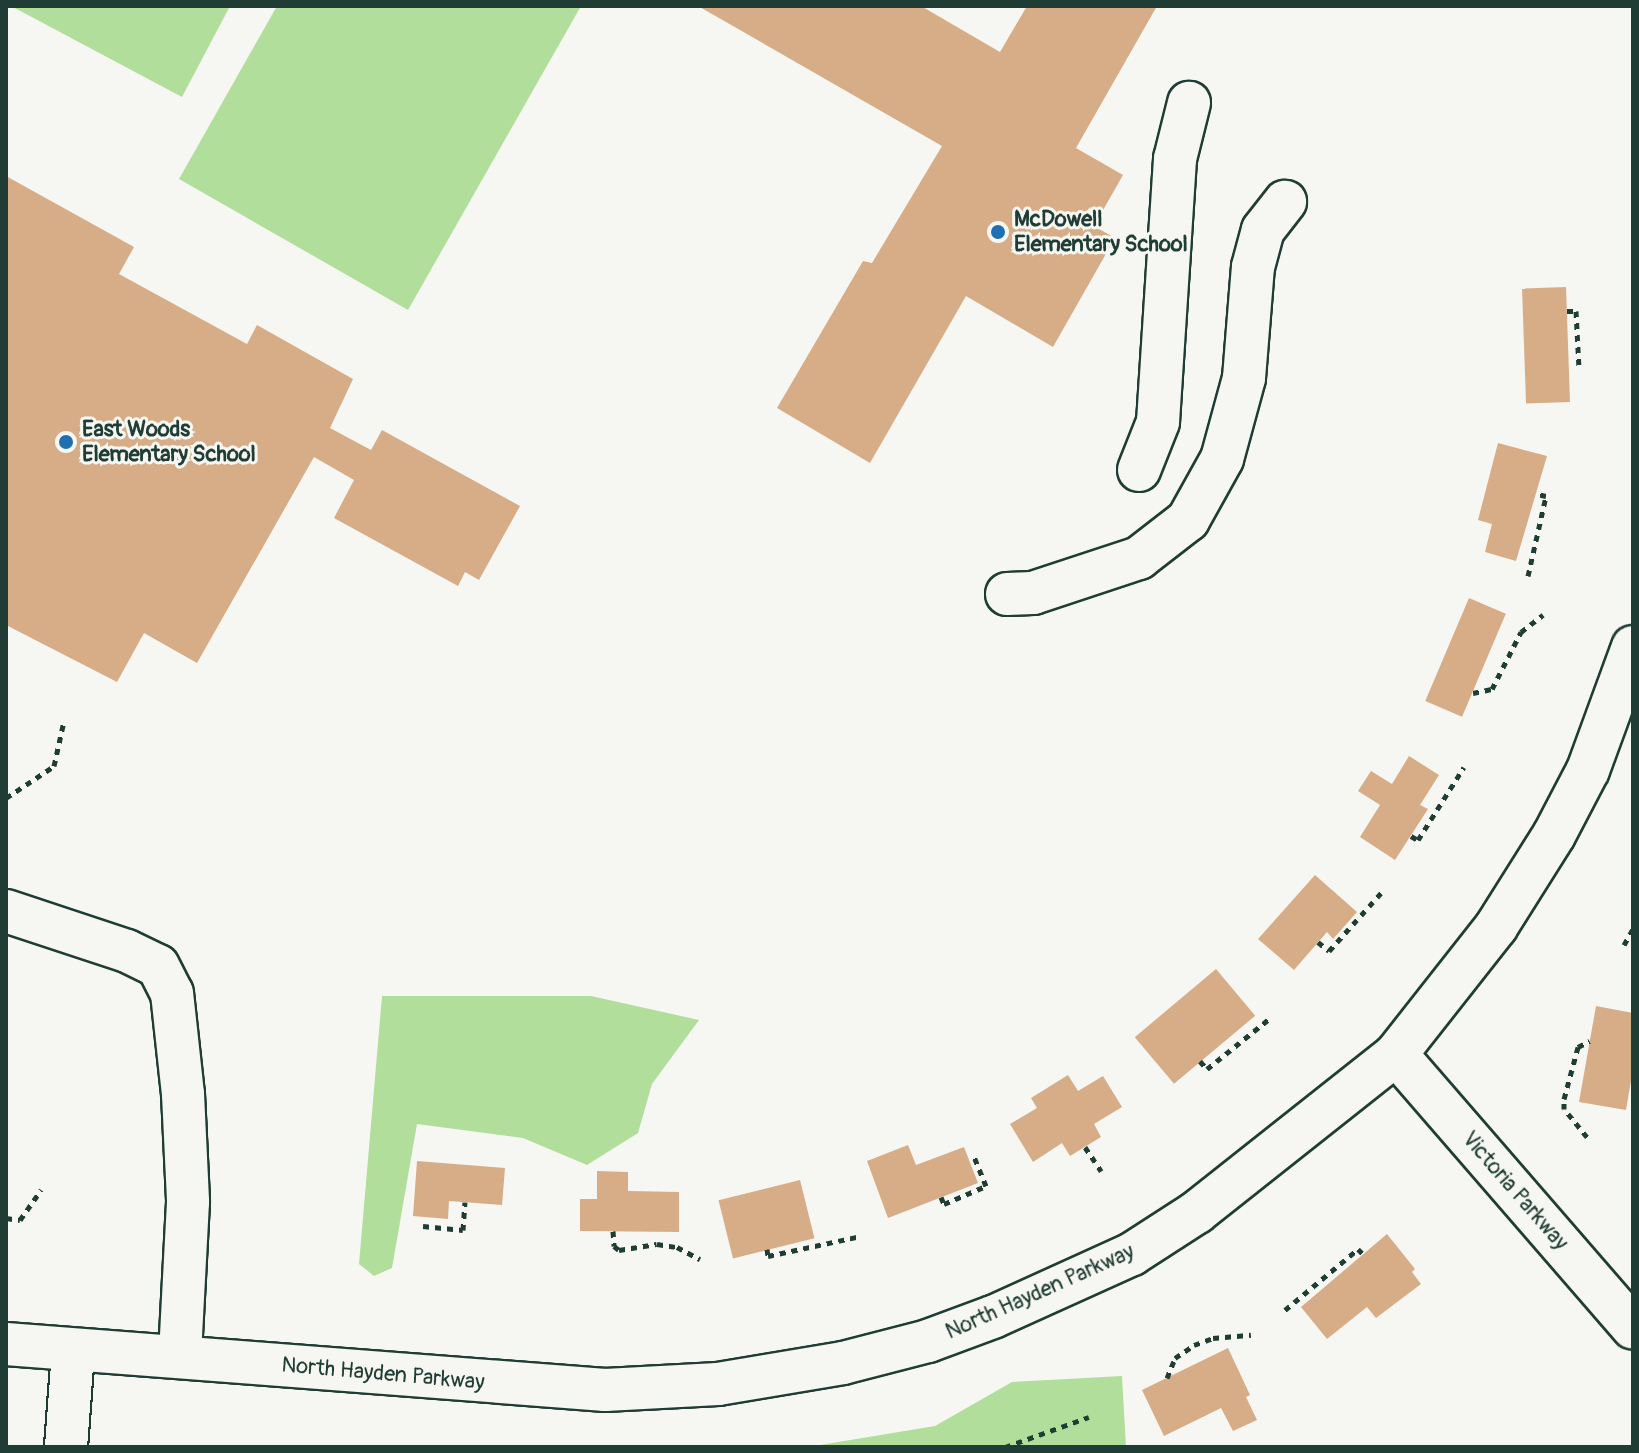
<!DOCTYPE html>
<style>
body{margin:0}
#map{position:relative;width:1639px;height:1453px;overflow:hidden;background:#f6f6f2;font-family:Pangolin,sans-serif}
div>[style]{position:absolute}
.green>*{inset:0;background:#b2de9c}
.building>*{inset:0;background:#d7ad88;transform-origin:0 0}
.path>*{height:5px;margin-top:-2.5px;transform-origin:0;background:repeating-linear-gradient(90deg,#1f3d34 0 6px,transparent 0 12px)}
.roads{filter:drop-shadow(2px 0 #1f3d34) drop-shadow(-2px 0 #1f3d34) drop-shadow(0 2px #1f3d34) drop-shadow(0 -2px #1f3d34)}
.minor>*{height:42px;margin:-21px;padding:0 21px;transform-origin:21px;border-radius:21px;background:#f6f6f2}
.dots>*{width:22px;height:22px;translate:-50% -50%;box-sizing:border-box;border:4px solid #f6f6f2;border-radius:50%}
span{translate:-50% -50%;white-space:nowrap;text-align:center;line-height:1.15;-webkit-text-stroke:6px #f6f6f2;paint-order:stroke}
.poi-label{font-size:22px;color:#1f3d34;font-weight:700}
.left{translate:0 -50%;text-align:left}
.street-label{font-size:22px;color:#1f3d34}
.frame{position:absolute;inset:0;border:8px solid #1f3d34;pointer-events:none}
</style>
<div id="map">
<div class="green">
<div style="clip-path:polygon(11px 6px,230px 6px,182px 97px)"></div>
<div style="clip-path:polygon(277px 6px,581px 6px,408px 310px,179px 179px)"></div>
<div style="clip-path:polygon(382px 996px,591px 996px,699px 1020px,652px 1084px,638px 1133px,587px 1165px,523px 1138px,417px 1124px,392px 1268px,374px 1276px,359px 1264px)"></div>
<div style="clip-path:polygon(1122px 1376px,1126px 1447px,808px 1447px,935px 1426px,1012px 1382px)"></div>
</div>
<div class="building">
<div style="clip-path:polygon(698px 6px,921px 6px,1000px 52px,1027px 6px,1157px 6px,1076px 148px,1123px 175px,1094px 226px,1115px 238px,1053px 347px,966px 296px,870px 463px,777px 408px,863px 261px,872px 263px,942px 146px)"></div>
<div style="clip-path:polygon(6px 176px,134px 247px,119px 274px,247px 344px,257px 325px,353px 379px,330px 428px,371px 450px,382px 430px,520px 506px,479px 580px,465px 572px,458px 586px,334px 518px,354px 480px,314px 457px,197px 663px,144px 633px,117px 682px,6px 625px)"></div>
<div style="left:1566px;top:287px;width:115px;height:44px;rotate:88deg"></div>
<div style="clip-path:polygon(1498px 443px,1547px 456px,1516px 561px,1485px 552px,1492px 524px,1478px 520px)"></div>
<div style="left:1469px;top:598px;width:40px;height:112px;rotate:23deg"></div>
<div style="clip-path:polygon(1409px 756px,1439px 775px,1420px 805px,1428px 809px,1395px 860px,1360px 837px,1380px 805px,1358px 791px,1371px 771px,1392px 784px)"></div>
<div style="clip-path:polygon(1315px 875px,1357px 912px,1333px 939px,1327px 932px,1294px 970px,1258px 939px)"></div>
<div style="left:1216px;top:969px;width:61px;height:106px;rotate:50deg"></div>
<div style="clip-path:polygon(1596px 1006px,1633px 1013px,1633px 1069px,1626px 1110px,1579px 1102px)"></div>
<div style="clip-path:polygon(1068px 1075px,1078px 1091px,1103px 1076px,1122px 1107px,1094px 1124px,1101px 1137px,1070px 1156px,1062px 1143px,1033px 1162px,1010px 1124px,1037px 1108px,1031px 1098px)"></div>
<div style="clip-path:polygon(908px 1145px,916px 1165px,964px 1147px,978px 1183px,888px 1218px,867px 1161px)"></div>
<div style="clip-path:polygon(417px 1161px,505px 1168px,502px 1205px,449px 1201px,448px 1219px,413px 1216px)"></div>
<div style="clip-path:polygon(597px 1171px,628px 1172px,628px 1191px,679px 1192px,679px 1232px,580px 1231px,580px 1199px,597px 1199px)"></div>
<div style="left:800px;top:1180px;width:60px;height:84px;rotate:76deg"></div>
<div style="clip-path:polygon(1387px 1234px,1415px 1269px,1412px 1272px,1421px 1284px,1376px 1318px,1367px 1307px,1327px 1339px,1301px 1307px)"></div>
<div style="clip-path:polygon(1228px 1348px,1250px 1395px,1246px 1397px,1257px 1420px,1233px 1431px,1221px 1408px,1164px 1436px,1142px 1390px)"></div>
</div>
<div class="path">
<div style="left:1567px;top:311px;width:9px"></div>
<div style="left:1576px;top:311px;width:58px;rotate:87deg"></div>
<div style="left:1528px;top:576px;width:82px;rotate:-77.3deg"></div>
<div style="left:1546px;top:496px;width:9px;rotate:-167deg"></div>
<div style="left:1473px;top:693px;width:19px;rotate:-12deg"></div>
<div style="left:1492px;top:689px;width:64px;rotate:-63deg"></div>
<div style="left:1521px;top:632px;width:28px;rotate:-38deg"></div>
<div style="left:6px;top:798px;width:58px;rotate:-33.7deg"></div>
<div style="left:54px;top:766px;width:46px;rotate:-77.5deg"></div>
<div style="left:1411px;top:836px;width:8px;rotate:30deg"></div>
<div style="left:1418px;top:840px;width:86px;rotate:-57.8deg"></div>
<div style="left:1318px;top:942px;width:14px;rotate:39deg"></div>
<div style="left:1329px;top:951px;width:79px;rotate:-48.1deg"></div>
<div style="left:1624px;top:945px;width:18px;rotate:-61deg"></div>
<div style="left:1200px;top:1061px;width:11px;rotate:49deg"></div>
<div style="left:1207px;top:1069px;width:80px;rotate:-38.9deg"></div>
<div style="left:1587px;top:1137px;width:36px;rotate:-129deg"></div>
<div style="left:1564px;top:1109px;width:10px;rotate:-90deg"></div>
<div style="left:1564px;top:1099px;width:54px;rotate:-74.9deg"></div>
<div style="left:1578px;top:1047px;width:13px;rotate:-27deg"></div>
<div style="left:1085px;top:1147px;width:29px;rotate:56deg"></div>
<div style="left:941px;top:1197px;width:8px;rotate:67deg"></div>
<div style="left:944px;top:1204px;width:46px;rotate:-23.2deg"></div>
<div style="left:986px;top:1186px;width:32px;rotate:-112deg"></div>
<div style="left:6px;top:1218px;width:14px;rotate:8deg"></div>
<div style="left:20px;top:1220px;width:37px;rotate:-55deg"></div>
<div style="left:423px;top:1226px;width:40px;rotate:5.7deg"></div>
<div style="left:463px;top:1230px;width:28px;rotate:-86deg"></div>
<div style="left:613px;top:1231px;width:15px;rotate:86deg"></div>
<div style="left:614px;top:1246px;width:6px;rotate:39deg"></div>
<div style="left:619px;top:1250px;width:38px;rotate:-9deg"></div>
<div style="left:657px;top:1244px;width:20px;rotate:9deg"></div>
<div style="left:677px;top:1247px;width:26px;rotate:28deg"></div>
<div style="left:767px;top:1249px;width:7px;rotate:82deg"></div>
<div style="left:768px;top:1256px;width:91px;rotate:-12.1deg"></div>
<div style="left:1285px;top:1310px;width:95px;rotate:-39.9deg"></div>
<div style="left:1358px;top:1249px;width:6px;rotate:45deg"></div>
<div style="left:1167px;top:1378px;width:22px;rotate:-68deg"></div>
<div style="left:1175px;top:1358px;width:23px;rotate:-34deg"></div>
<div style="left:1194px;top:1345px;width:20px;rotate:-20deg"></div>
<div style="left:1213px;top:1338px;width:38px;rotate:-5deg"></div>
<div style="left:1005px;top:1447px;width:89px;rotate:-19.7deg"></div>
</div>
<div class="roads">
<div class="minor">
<div style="left:1139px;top:470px;width:52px;rotate:-68.4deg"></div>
<div style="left:1158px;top:422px;width:264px;rotate:-86.3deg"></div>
<div style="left:1175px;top:159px;width:58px;rotate:-76deg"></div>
<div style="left:1007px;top:594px;width:26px;rotate:-2deg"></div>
<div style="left:1033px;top:593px;width:112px;rotate:-18.3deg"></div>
<div style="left:1139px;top:558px;width:62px;rotate:-37.8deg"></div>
<div style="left:1188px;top:520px;width:70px;rotate:-60.9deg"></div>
<div style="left:1222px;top:459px;width:84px;rotate:-74.8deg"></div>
<div style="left:1244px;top:378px;width:111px;rotate:-85.4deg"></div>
<div style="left:1253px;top:267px;width:38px;rotate:-75deg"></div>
<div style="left:1263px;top:230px;width:36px;rotate:-52deg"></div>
<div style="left:6px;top:911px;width:127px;rotate:18.3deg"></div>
<div style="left:127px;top:951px;width:34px;rotate:26deg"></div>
<div style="left:158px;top:966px;width:30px;rotate:63deg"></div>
<div style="left:172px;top:993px;width:102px;rotate:83.8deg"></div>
<div style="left:183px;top:1094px;width:108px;rotate:87.3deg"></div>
<div style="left:188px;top:1202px;width:155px;rotate:93deg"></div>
<div style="left:1396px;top:1054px;width:362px;rotate:49.1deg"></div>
<div style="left:6px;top:1344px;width:601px;rotate:4.39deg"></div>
<div style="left:605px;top:1390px;width:113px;rotate:-3deg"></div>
<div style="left:718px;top:1384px;width:127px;rotate:-9.5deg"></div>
<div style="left:843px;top:1363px;width:88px;rotate:-14.5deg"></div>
<div style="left:928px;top:1341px;width:69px;rotate:-20.3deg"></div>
<div style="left:993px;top:1317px;width:153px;rotate:-24.4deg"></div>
<div style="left:1132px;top:1254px;width:77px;rotate:-32.9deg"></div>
<div style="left:1197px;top:1212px;width:254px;rotate:-38.4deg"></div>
<div style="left:1396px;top:1054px;width:162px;rotate:-51.8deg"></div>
<div style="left:1496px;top:927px;width:109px;rotate:-57.8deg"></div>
<div style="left:1554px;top:835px;width:73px;rotate:-62.4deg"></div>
<div style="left:1588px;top:770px;width:131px;rotate:-69.9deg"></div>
<div style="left:66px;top:1447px;width:96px;rotate:-85.8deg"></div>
</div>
</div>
<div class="dots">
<div style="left:998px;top:232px;background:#1f6fb2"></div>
<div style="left:66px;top:442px;background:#1f6fb2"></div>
</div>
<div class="poi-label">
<span class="left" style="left:1014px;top:232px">McDowell<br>Elementary School</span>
<span class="left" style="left:82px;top:442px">East Woods<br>Elementary School</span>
</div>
<div class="street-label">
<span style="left:1515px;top:1191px;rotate:49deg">Victoria Parkway</span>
<span style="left:1040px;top:1292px;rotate:-24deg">North Hayden Parkway</span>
<span style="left:383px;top:1374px;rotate:5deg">North Hayden Parkway</span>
</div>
<div class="frame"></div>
</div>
